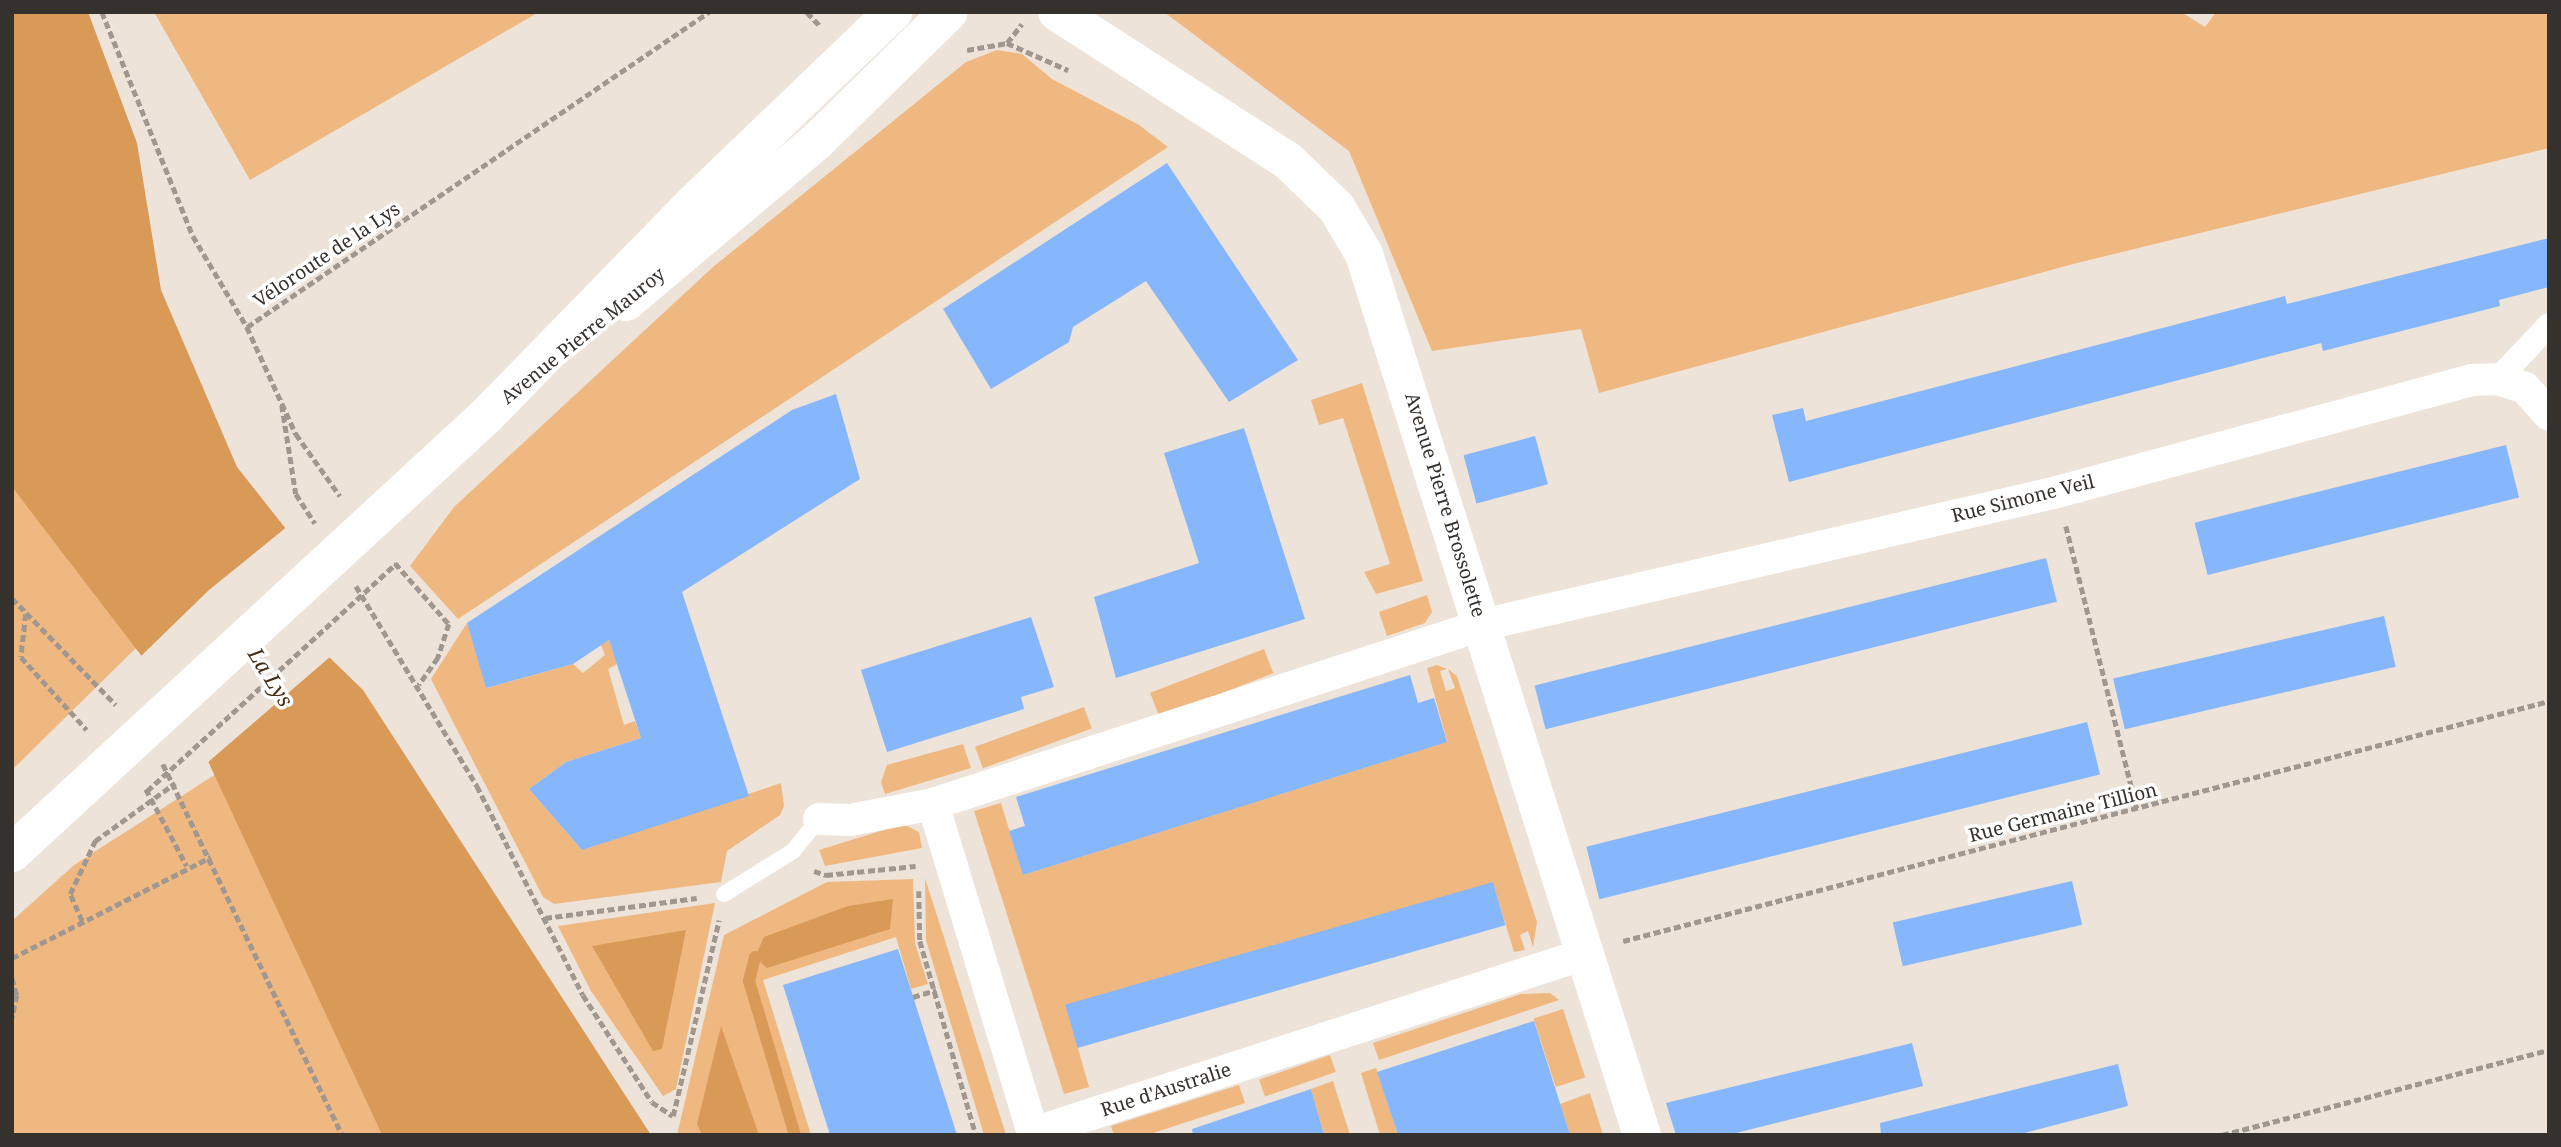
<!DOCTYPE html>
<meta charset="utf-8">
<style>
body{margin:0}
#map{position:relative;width:2561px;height:1147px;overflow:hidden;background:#eee3d8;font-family:"Noto Serif",serif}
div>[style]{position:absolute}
.green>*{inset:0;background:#f0b881;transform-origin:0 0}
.water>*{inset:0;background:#d99a58}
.pier>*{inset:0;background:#eee3d8}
.stream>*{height:12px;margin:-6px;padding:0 6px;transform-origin:6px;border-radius:6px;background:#d99a58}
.building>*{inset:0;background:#86b6fc;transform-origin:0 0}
.path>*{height:4.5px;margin-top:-2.25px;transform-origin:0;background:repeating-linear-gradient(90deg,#a09890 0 7px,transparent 0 10.5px)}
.service>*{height:16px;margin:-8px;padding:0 8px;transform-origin:8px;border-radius:8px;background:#fff}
.pedestrian>*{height:24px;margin:-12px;padding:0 12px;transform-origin:12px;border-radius:12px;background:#fff}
.minor>*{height:32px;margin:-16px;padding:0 16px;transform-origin:16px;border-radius:16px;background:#fff}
.tertiary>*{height:38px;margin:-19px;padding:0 19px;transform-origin:19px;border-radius:19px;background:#fff}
.primary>*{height:38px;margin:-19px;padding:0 19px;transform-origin:19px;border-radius:19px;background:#fff}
span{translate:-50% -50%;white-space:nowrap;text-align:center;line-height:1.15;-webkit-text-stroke:7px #fff;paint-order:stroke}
.street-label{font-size:19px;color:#35312d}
.water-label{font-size:21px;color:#472c10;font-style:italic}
.frame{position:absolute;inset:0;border:14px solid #35312d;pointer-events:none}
</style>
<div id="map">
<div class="green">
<div style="clip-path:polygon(154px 12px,539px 12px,250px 180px)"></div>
<div style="clip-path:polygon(1164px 12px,2181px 12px,2205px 27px,2216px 12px,2549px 12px,2549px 148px,2077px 263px,1599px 393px,1581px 329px,1432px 351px,1349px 151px)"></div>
<div style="clip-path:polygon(997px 50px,1022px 54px,1052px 79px,1139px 125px,1168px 147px,458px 619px,410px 566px,454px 507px,713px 267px,966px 62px)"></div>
<div style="clip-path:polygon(1362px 383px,1423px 581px,1376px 594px,1364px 572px,1390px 564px,1343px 418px,1319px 425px,1311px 400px)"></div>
<div style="clip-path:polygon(12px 487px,137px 647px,12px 770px)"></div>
<div style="clip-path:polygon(1427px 595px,1432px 612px,1425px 623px,1387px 636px,1379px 612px)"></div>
<div style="clip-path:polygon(467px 623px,487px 688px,573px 664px,583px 673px,605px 655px,601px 645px,609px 640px,617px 664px,608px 669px,624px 725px,635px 721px,641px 738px,566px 762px,529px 789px,582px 850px,781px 783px,784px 806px,780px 815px,727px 851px,721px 882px,554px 904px,543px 897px,431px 679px)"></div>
<div style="left:1264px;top:649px;width:26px;height:122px;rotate:69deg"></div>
<div style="clip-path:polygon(1437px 665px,1447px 669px,1440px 671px,1446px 691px,1455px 688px,1448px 669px,1457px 676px,1537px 922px,1533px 947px,1528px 931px,1520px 935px,1525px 950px,1514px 952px,1493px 883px,1147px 991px,1069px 1016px,1089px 1087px,1064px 1094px,974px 811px,1001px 803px,1023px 875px,1408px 754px,1447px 741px,1427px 668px)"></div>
<div style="left:1084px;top:707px;width:23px;height:116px;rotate:70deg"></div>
<div style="clip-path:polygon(963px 744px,971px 768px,885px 794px,881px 782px,887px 765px)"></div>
<div style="clip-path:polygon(216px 774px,382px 1135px,12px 1135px,12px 921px,74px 865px)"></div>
<div style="clip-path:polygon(903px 824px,919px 832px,922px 848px,825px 866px,819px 850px)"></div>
<div style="clip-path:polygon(925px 878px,948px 950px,1006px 1135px,984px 1135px,926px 940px)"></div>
<div style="clip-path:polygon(913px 879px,915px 943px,928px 984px,911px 989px,896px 937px,763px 980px,811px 1135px,677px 1135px,724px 935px,827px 882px)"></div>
<div style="clip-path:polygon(715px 903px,676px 1089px,663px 1096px,591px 991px,558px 926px)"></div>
<div style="clip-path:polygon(1550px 993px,1559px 1000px,1379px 1060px,1373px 1043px,1521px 994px)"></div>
<div style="left:1563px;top:1009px;width:72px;height:31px;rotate:72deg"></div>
<div style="left:1330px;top:1055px;width:18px;height:75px;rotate:71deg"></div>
<div style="clip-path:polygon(1376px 1068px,1398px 1135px,1380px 1135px,1361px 1073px)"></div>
<div style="clip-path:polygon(1333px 1081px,1350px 1135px,1324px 1135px,1311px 1089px)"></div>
<div style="clip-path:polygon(1239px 1085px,1245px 1103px,1147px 1135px,1114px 1135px,1111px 1126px)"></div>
<div style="clip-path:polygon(1590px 1093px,1603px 1135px,1570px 1135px,1560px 1104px)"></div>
</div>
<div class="water">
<div style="clip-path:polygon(12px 12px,88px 12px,137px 143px,161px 290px,237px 467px,320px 572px,292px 621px,363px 690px,651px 1135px,382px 1135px,186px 714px,12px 487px)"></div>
<div style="clip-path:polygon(893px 899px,890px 929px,767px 968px,755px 957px,764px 937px,848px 906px)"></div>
<div style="clip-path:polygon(686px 930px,662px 1049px,653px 1051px,592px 946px)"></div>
<div style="clip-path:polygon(721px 1026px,759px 1135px,702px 1135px,697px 1124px)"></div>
</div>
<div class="pier">
<div style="clip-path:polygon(288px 526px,329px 586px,296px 620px,331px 656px,207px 763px,183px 716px,140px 657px,209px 590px)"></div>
</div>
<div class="stream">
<div style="left:755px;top:957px;width:25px;rotate:104deg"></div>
<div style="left:749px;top:981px;width:161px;rotate:73.4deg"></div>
</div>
<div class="building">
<div style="clip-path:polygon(1167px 163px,1298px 360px,1229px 402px,1146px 281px,1073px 327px,1069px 342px,991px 389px,943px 309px)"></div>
<div style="clip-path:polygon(2549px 238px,2549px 287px,2499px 300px,2500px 306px,2323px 351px,2321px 343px,1789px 482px,1772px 415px,1803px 408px,1806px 421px,2285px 296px,2287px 304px)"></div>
<div style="clip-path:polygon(836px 394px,860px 479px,682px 592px,749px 796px,582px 850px,529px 789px,566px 762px,641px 738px,609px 640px,573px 664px,486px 688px,467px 623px,792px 410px)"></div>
<div style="clip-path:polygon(1244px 428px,1305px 619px,1116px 678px,1094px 597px,1199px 563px,1164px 453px)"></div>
<div style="left:1535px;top:436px;width:50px;height:74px;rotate:75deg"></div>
<div style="left:2506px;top:445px;width:54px;height:321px;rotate:76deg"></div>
<div style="left:2046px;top:558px;width:45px;height:527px;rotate:76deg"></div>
<div style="left:2384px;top:616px;width:52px;height:278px;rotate:77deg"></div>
<div style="clip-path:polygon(1031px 617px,1054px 687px,1021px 697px,1024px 709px,887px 752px,861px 670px)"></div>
<div style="clip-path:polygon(1410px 675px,1418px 703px,1434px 698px,1447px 742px,1023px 875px,1009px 831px,1025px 826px,1016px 797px)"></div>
<div style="left:2087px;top:722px;width:54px;height:516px;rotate:76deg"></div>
<div style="left:2072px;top:881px;width:45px;height:184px;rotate:77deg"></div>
<div style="left:1493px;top:882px;width:45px;height:445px;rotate:74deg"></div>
<div style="clip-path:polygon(898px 949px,957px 1135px,830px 1135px,783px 985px)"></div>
<div style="clip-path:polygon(1534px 1021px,1570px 1135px,1398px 1135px,1377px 1072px)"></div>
<div style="clip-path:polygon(1912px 1043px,1923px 1086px,1728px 1135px,1676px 1135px,1666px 1103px)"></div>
<div style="clip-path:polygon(2118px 1064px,2128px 1106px,2017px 1135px,1881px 1135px,1880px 1123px)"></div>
<div style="clip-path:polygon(1311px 1089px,1324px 1135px,1193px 1135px,1192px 1129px)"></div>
</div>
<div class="path">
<div style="left:102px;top:12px;width:242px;rotate:67.9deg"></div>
<div style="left:193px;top:236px;width:106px;rotate:59.3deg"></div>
<div style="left:247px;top:327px;width:118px;rotate:65.4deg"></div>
<div style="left:296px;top:434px;width:76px;rotate:54.6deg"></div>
<div style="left:807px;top:12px;width:19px;rotate:47deg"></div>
<div style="left:1007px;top:43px;width:24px;rotate:-52deg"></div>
<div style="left:967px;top:50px;width:41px;rotate:-9.9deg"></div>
<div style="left:1007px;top:43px;width:67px;rotate:23.9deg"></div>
<div style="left:247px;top:327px;width:559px;rotate:-34.29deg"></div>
<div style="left:282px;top:405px;width:90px;rotate:81.1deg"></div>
<div style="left:296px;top:494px;width:35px;rotate:57deg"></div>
<div style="left:2066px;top:526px;width:292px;rotate:75.9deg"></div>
<div style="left:395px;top:563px;width:81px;rotate:48.5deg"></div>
<div style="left:449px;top:624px;width:36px;rotate:108deg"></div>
<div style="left:438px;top:658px;width:33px;rotate:125deg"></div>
<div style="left:356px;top:586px;width:234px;rotate:58.8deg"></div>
<div style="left:477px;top:786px;width:234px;rotate:63.1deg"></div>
<div style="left:583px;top:995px;width:127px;rotate:57.2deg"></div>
<div style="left:652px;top:1102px;width:25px;rotate:34deg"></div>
<div style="left:673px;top:1116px;width:201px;rotate:-76.8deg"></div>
<div style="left:12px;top:598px;width:149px;rotate:45.8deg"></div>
<div style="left:26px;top:614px;width:43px;rotate:96.6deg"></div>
<div style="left:21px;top:657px;width:98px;rotate:47.9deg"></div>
<div style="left:163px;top:764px;width:412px;rotate:64.2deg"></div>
<div style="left:146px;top:789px;width:87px;rotate:62deg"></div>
<div style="left:147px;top:791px;width:337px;rotate:-42.4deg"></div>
<div style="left:814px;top:871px;width:13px;rotate:18deg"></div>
<div style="left:826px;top:875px;width:90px;rotate:-5.7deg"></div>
<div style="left:919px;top:891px;width:50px;rotate:88.9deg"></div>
<div style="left:920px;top:941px;width:202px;rotate:73.9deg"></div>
<div style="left:545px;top:918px;width:153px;rotate:-7.5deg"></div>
<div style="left:82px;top:921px;width:30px;rotate:-114deg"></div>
<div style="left:70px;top:894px;width:59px;rotate:-64.7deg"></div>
<div style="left:95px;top:841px;width:99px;rotate:-35.9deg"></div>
<div style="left:1623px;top:941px;width:957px;rotate:-14.53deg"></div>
<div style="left:12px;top:958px;width:223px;rotate:-26.9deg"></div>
<div style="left:12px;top:978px;width:18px;rotate:74deg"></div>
<div style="left:17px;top:995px;width:25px;rotate:102deg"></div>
<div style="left:913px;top:997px;width:24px;rotate:-17deg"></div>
<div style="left:2222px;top:1135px;width:338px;rotate:-14.6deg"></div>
</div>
<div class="service">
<div style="left:724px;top:894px;width:81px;rotate:-31.9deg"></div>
<div style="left:793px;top:851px;width:41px;rotate:-50.9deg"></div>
</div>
<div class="pedestrian">
<div style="left:2498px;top:379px;width:74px;rotate:-46.6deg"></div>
</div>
<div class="minor">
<div style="left:819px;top:819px;width:31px;rotate:2deg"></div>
<div style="left:850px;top:820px;width:85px;rotate:-10.9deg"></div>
<div style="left:1585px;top:954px;width:580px;rotate:162.03deg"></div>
<div style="left:1033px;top:1133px;width:344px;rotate:-106.9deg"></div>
<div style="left:933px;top:804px;width:577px;rotate:-18.06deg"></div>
<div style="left:1482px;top:625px;width:590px;rotate:-13.02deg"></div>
<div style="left:2057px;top:492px;width:430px;rotate:-15.1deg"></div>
<div style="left:2472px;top:380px;width:26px;rotate:-2deg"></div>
<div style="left:2498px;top:379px;width:28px;rotate:18deg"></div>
<div style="left:2525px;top:388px;width:36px;rotate:48deg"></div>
</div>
<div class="tertiary">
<div style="left:1057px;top:12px;width:275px;rotate:32.8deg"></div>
<div style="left:1288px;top:161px;width:66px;rotate:43.8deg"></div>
<div style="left:1336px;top:207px;width:55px;rotate:59.2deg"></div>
<div style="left:1364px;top:254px;width:924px;rotate:72.49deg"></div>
</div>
<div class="primary">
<div style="left:626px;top:302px;width:247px;rotate:-40.1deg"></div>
<div style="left:815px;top:143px;width:187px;rotate:-44.4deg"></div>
<div style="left:12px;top:853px;width:645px;rotate:-42.67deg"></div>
<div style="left:486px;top:416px;width:298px;rotate:-45.7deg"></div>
<div style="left:694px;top:203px;width:276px;rotate:-43.8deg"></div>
</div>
<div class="street-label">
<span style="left:327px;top:255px;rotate:-34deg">Véloroute de la Lys</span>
<span style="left:583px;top:336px;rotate:-39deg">Avenue Pierre Mauroy</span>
<span style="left:2023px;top:499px;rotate:-14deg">Rue Simone Veil</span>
<span style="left:1445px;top:505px;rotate:73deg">Avenue Pierre Brossolette</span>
<span style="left:2063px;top:813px;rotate:-14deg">Rue Germaine Tillion</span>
<span style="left:1166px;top:1090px;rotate:-18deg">Rue d'Australie</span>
</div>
<div class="water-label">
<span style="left:271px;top:677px;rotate:58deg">La Lys</span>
</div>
<div class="frame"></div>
</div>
